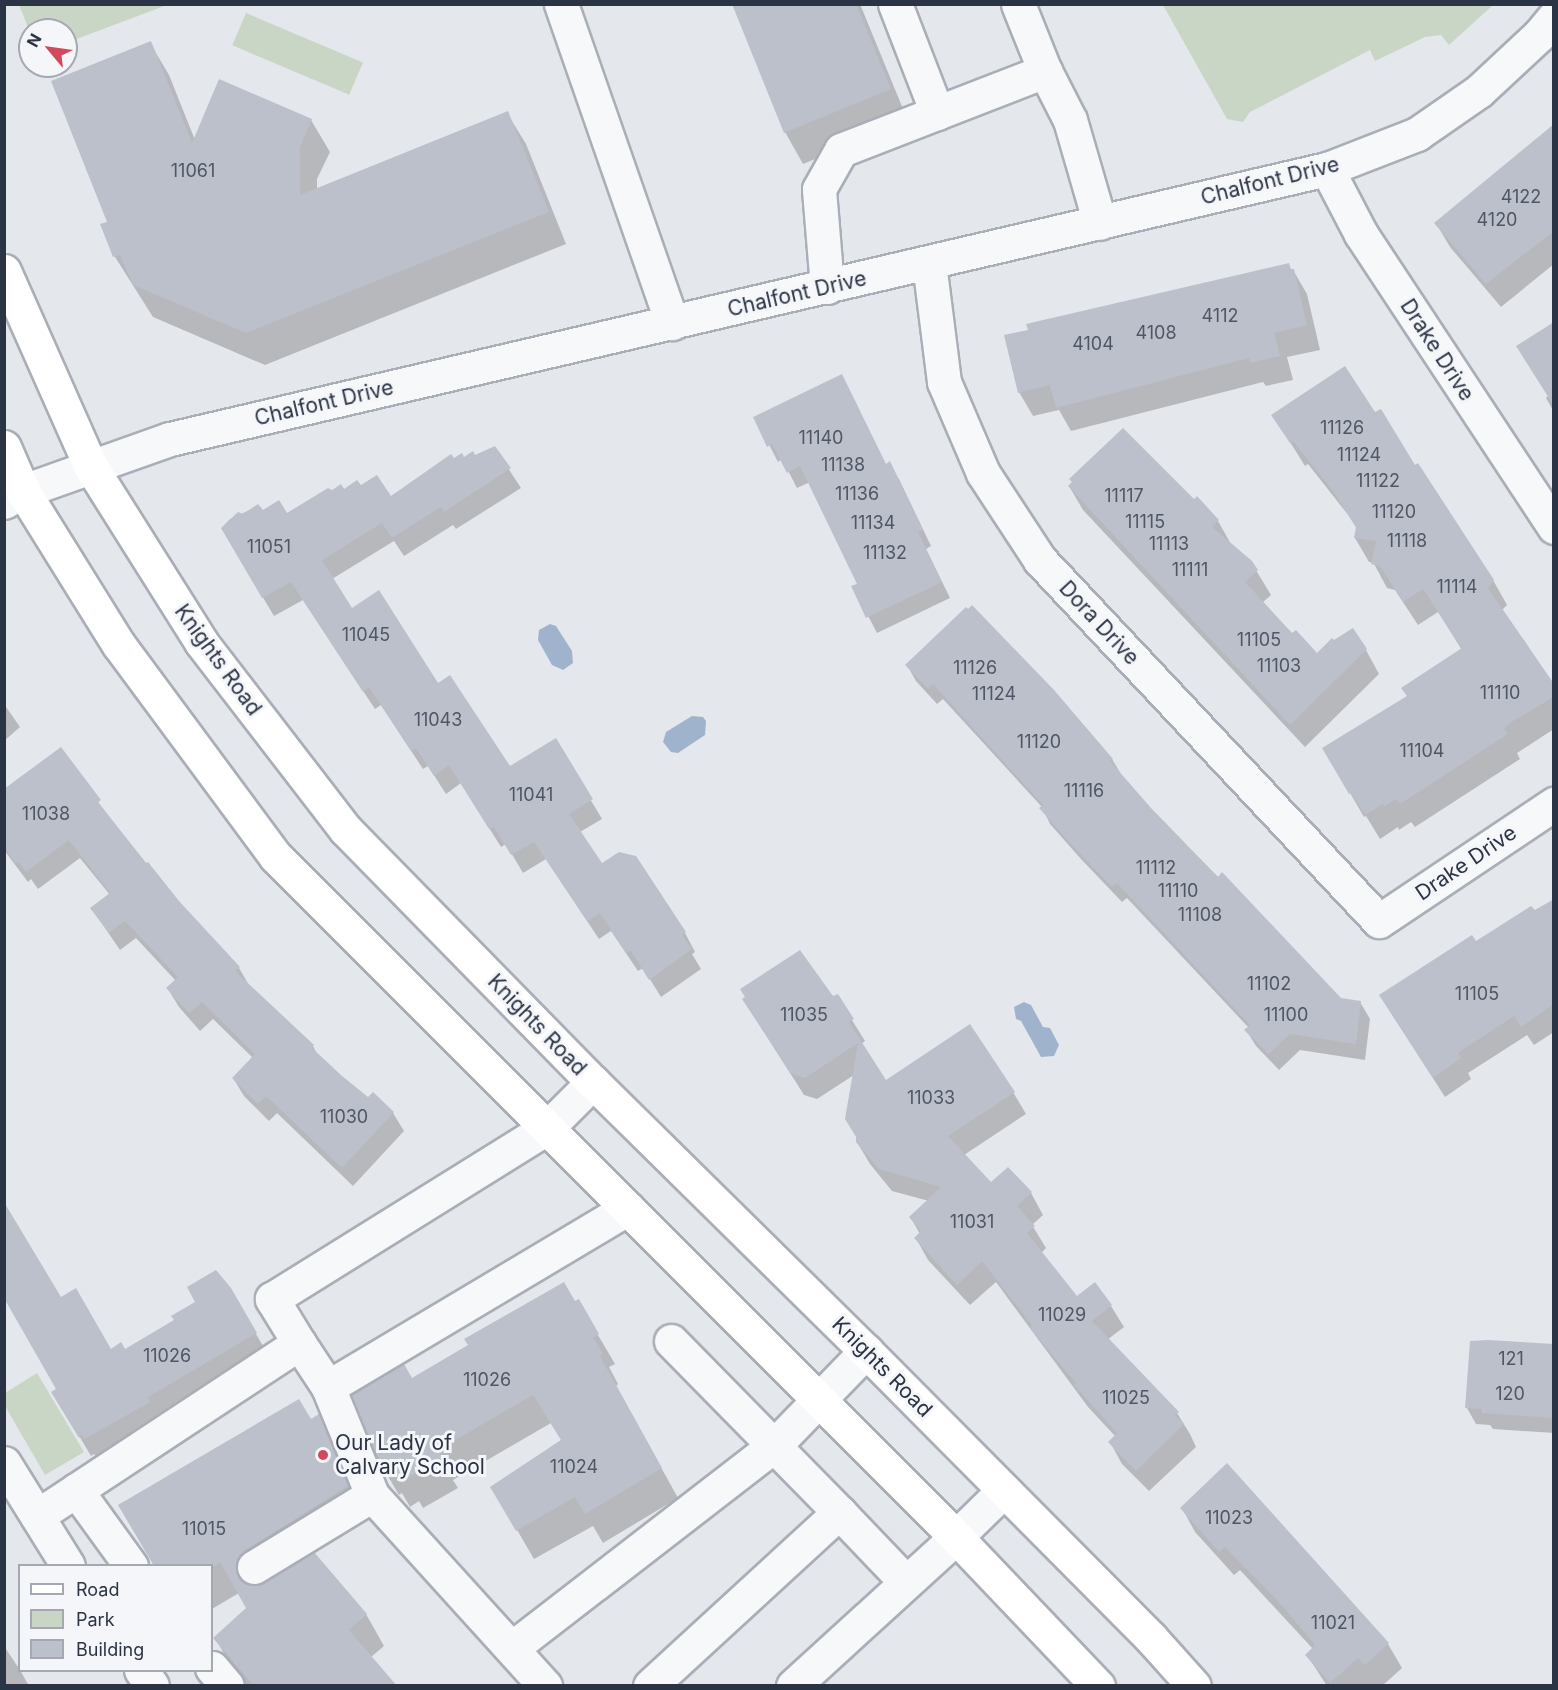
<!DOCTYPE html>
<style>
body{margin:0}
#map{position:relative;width:1558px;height:1690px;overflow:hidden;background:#e4e7ec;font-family:Inter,sans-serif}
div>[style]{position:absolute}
.green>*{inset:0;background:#c9d6c5;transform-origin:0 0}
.water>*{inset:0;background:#9fb4cc}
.shadow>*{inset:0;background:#0003}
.building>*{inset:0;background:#bbc0ca}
.roads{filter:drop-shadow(2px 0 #a9aeb7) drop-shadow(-2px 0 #a9aeb7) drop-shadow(0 2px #a9aeb7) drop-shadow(0 -2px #a9aeb7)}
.minor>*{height:33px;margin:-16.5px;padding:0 16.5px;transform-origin:16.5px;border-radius:16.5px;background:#f7f8fa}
.major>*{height:33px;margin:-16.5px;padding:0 16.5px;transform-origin:16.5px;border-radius:16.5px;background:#fff}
.dots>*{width:16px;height:16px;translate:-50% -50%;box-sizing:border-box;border:3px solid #f4f6f9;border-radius:50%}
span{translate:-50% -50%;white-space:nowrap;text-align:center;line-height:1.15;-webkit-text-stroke:6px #f4f6f9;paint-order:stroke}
.number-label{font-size:18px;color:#4f5766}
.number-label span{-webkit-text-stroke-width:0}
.street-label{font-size:21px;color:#2b3445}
.poi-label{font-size:21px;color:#2b3445}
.left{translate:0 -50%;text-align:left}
.frame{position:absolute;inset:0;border:6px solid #2b3445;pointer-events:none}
.legend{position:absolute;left:18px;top:1564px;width:195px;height:108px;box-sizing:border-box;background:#f4f6f9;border:2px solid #a4a8b1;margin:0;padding:8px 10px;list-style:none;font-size:18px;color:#2b3445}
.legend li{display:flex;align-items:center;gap:12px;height:30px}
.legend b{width:30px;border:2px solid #a4a8b1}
.north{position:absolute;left:18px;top:18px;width:60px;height:60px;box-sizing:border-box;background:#f4f6f9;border:2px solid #a4a8b1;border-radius:50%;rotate:299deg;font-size:16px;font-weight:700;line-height:24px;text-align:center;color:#2b3445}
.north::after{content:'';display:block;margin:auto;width:21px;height:27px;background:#d1495b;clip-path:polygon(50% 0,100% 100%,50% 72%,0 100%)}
</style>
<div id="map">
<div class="green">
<div style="clip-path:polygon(19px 5px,167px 5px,66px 43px,66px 30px,30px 30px,30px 32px)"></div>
<div style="clip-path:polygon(1163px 5px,1493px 5px,1449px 45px,1441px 35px,1425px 37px,1375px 61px,1370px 50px,1250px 112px,1243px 122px,1227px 119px)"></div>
<div style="left:246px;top:13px;width:127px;height:35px;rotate:23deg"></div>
<div style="clip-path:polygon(37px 1373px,84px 1452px,45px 1475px,5px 1406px,5px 1393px)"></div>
</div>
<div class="water">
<div style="clip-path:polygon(550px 624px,556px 626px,572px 651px,573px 663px,563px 670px,552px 665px,538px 640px,539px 630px)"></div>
<div style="clip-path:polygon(692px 716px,703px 717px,706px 721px,705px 735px,678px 753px,671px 752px,663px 742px,666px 732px)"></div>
<div style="clip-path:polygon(1024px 1002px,1031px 1005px,1043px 1027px,1050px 1028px,1059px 1045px,1054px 1056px,1041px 1057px,1021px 1021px,1016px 1019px,1014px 1007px)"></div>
</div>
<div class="shadow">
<div style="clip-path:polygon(733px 4px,860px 4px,908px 121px,803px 164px,785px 132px)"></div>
<div style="clip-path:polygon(150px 43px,169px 75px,195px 140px,311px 120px,330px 152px,317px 179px,317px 189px,507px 113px,526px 144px,566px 244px,265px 365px,153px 317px,115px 257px,102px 225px,109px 222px)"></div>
<div style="clip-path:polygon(1554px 126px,1554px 264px,1501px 307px,1450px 247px,1436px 223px)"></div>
<div style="clip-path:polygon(1293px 270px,1307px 294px,1320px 350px,1287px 357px,1293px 380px,1266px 386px,1263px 382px,1071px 431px,1059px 410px,1033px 416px,1019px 392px)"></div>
<div style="clip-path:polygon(1554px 324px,1554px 412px,1546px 398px,1548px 396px)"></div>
<div style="clip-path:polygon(1375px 414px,1493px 580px,1507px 605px,1501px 611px,1521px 642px,1524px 640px,1554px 689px,1554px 729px,1517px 753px,1520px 759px,1415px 827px,1411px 822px,1399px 830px,1398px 827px,1380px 839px,1366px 816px,1364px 817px,1324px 748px,1408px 696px,1462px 650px,1438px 612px,1418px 625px,1395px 590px,1387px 588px,1373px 562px,1369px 562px,1355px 538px,1357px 529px,1349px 516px,1308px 464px,1305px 466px,1273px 415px)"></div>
<div style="clip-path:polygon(755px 417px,886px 465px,899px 479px,931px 546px,926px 549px,950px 598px,877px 633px,853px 587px,859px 584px,810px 482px,797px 488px,782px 459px,778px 462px)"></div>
<div style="clip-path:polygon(495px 448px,521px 488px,456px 529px,453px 525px,404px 556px,394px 541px,332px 579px,351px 610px,438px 685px,509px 768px,555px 740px,602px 819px,580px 832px,602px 865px,685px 933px,695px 952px,692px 954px,701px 969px,661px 997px,643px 968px,638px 971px,611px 931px,599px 939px,546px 859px,523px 873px,506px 844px,501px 847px,461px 783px,446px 794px,428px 766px,423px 769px,381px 705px,375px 709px,303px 600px,274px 616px,222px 529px,229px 520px,258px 506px,262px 513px,286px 515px,332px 492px,361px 487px,390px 498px,454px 460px,475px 456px)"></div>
<div style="clip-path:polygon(1069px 486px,1194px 501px,1218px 521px,1232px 546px,1251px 562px,1271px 595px,1262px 603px,1292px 635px,1317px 655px,1366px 650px,1379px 674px,1305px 747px,1083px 510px)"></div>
<div style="clip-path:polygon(907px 665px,1112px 759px,1122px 776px,1150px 809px,1340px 999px,1360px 1002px,1370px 1019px,1365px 1060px,1300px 1050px,1279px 1070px,1256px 1046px,1246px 1030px,1249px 1028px,1127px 898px,1122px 902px,1081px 859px,1050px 824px,1042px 807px,943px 699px,937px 704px,916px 681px)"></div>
<div style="clip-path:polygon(4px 704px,20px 727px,4px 741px)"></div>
<div style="clip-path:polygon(61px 749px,110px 819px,178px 902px,239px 968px,250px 987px,313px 1046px,318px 1056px,368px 1100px,373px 1094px,393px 1113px,404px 1131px,353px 1186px,277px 1113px,269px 1121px,244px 1096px,233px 1078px,253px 1058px,213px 1019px,200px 1031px,179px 1007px,168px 989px,176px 981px,136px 938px,120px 950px,92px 909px,110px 895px,80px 858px,38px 889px,31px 879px,28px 882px,4px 850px,4px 791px)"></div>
<div style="clip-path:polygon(1554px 900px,1554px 1032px,1534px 1045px,1527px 1035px,1468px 1073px,1471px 1079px,1445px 1097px,1393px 1016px,1476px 943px)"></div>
<div style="clip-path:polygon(837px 996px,865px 1041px,861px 1044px,886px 1082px,1013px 1092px,1026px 1114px,964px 1155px,991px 1185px,1008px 1169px,1031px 1193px,1043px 1215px,1032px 1225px,1046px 1248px,1041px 1253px,1076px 1298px,1111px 1306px,1124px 1327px,1107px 1340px,1177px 1413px,1190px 1434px,1196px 1447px,1149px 1491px,1122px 1464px,1110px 1442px,1116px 1437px,1088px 1407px,996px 1282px,970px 1305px,928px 1260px,916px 1238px,920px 1234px,911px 1218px,929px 1201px,892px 1191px,870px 1164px,857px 1142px,854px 1075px,817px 1099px,804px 1095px,757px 1021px)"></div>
<div style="clip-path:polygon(230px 1289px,267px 1353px,97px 1458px,94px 1454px,91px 1456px,53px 1392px,58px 1389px,60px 1300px,110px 1351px,125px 1351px)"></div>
<div style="clip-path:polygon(578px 1301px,615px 1364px,609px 1367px,618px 1384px,616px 1386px,678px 1498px,603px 1543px,593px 1526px,534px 1559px,492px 1487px,562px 1441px,551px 1423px,453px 1480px,458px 1488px,423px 1508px,419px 1501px,410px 1507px,402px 1493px,399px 1495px,382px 1466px,411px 1380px)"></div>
<div style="clip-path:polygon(1554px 1346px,1554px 1433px,1493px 1429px,1490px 1425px,1476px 1424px,1467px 1408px)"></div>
<div style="clip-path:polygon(318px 1416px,336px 1447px,365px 1518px,256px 1586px,264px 1585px,366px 1614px,384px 1646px,371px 1657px,395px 1686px,247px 1686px,233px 1669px,215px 1638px,248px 1609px,239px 1593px,212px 1609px,212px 1566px,310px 1421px)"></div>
<div style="clip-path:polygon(1182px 1508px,1388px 1644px,1402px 1668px,1382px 1686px,1327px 1686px,1307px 1655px,1313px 1649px,1240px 1570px,1234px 1575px,1195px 1532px)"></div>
<div style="clip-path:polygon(4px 1646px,20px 1670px,29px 1686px,4px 1686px)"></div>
</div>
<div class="building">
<div style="clip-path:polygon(732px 4px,856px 4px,891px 89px,784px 133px)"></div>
<div style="clip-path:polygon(151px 41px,192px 143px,219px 79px,312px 119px,300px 147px,300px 195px,508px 111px,549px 212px,246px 333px,133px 285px,120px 255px,113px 257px,100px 224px,107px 222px,51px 81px)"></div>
<div style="clip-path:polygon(1554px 124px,1554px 231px,1486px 284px,1434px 223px)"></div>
<div style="clip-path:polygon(1289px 263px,1291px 269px,1294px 269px,1307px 325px,1274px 333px,1280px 356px,1250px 363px,1249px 358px,1056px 408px,1050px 385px,1018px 393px,1004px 335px,1028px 330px,1026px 324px)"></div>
<div style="clip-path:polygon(1554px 322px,1554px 406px,1516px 346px)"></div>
<div style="clip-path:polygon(1345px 366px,1375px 412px,1381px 409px,1415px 465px,1418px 463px,1494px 580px,1488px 588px,1554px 684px,1554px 697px,1513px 721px,1504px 729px,1508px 734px,1400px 804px,1396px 799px,1384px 807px,1383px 804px,1365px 815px,1351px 793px,1349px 794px,1322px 748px,1407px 696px,1401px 688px,1462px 648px,1423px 589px,1403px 602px,1380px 566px,1371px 564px,1376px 541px,1354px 538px,1356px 527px,1333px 491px,1293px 441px,1290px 443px,1271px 415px)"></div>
<div style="clip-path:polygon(842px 374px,886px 464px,890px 461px,923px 530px,918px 532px,942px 582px,866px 618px,851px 586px,857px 584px,800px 466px,787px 473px,772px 444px,767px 447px,753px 417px)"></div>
<div style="clip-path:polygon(1123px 428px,1194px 499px,1197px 496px,1219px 520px,1212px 527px,1252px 561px,1258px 570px,1245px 582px,1292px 633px,1296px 630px,1317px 653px,1332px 638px,1334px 640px,1353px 628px,1367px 649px,1290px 725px,1068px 486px,1072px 482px,1069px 479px)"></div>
<div style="clip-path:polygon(495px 446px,511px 468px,444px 512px,441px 507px,392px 538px,382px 523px,322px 560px,352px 608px,379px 590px,438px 683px,450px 675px,510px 766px,556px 738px,593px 799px,569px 814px,602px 863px,619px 852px,636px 856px,686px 932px,682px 935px,692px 949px,649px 980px,631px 951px,626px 953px,600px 913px,587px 921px,534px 842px,511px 855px,494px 827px,489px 829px,449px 765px,434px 776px,416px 748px,411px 751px,369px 687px,363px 692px,291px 582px,262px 598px,221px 528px,238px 512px,243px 514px,258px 504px,263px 510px,279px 500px,287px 513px,328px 488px,332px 490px,341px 484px,344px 489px,357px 480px,361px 485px,377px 475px,391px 496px,451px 454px,454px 458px,462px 453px,464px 457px,473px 451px,475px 455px)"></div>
<div style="clip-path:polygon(972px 605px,1054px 690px,1113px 759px,1110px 761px,1151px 808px,1218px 877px,1222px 872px,1341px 998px,1361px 1001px,1356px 1044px,1290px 1034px,1269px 1054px,1244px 1030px,1250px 1025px,1117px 883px,1112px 887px,1070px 843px,1039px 808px,1043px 805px,933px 684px,928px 689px,905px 665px,966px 607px,968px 609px)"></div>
<div style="clip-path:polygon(61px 747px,101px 800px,98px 802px,146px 863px,148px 862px,179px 901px,240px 967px,235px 971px,314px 1045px,312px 1048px,342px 1076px,368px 1097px,373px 1092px,394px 1112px,342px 1168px,266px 1096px,258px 1104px,232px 1078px,255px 1054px,202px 1002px,189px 1013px,166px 988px,178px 977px,125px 921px,109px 933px,90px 908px,110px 893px,69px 840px,26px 872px,19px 862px,16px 864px,5px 849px,4px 789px)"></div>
<div style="clip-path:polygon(1554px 899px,1554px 1004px,1521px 1027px,1514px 1016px,1458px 1053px,1461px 1058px,1433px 1078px,1379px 995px,1472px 935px,1476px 941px,1531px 906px,1535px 910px)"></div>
<div style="clip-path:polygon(800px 950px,833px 996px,838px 994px,854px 1019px,849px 1022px,886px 1080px,970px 1024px,1015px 1092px,948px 1136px,991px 1182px,1008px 1167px,1032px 1192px,1017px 1206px,1035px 1226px,1027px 1233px,1077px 1296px,1095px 1282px,1112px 1305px,1092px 1321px,1179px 1412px,1175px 1415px,1184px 1424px,1136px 1471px,1108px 1442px,1117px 1433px,1074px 1385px,1076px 1383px,1029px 1327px,1032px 1325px,982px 1261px,957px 1285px,914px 1238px,921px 1231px,909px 1217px,941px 1187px,879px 1169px,856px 1142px,856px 1137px,845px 1119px,858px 1043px,805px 1078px,790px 1073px,765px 1034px,742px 999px,745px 997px,740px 989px)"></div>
<div style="clip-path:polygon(4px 1202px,61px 1297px,76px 1288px,111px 1349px,121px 1342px,125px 1349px,174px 1320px,171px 1316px,195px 1302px,187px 1287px,216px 1270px,231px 1288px,257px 1333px,148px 1397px,150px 1402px,85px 1439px,82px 1435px,79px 1438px,51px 1392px,56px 1389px,4px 1298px)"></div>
<div style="clip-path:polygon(564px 1282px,575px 1301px,579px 1299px,599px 1334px,593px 1338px,603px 1354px,600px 1356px,662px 1468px,585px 1514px,575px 1497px,516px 1531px,490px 1487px,561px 1440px,533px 1395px,438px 1450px,442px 1458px,405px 1479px,402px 1473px,392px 1478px,384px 1465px,381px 1467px,352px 1395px,404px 1364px,412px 1378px,468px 1345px,464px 1339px)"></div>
<div style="clip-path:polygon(1488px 1340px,1554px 1344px,1554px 1418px,1482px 1413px,1482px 1409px,1465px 1408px,1470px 1341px)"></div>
<div style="clip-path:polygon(299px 1399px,311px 1419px,319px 1414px,348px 1486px,244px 1551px,237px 1559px,235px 1567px,238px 1576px,246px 1584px,254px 1586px,263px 1583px,314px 1552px,367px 1614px,349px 1630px,397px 1686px,254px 1686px,213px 1638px,246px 1608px,220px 1562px,215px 1566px,154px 1566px,118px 1505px)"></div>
<div style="clip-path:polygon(1227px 1463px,1389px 1643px,1365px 1665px,1358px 1658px,1330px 1683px,1305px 1655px,1315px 1645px,1278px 1601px,1225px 1547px,1219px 1552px,1180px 1508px)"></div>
</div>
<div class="roads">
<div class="minor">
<div style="left:561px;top:4px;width:338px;rotate:70.8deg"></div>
<div style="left:895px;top:4px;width:117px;rotate:68.9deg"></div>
<div style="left:1018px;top:4px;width:72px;rotate:68.1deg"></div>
<div style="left:1327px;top:169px;width:73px;rotate:62.4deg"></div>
<div style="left:1361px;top:234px;width:351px;rotate:56.6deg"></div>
<div style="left:929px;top:263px;width:120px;rotate:82.8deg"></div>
<div style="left:944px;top:382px;width:99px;rotate:66.8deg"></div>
<div style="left:983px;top:473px;width:104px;rotate:56.8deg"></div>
<div style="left:1040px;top:560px;width:495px;rotate:46.8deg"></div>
<div style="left:1379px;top:921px;width:211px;rotate:-33.8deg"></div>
<div style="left:827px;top:287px;width:98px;rotate:-94.7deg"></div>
<div style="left:819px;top:189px;width:45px;rotate:-60.6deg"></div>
<div style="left:841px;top:150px;width:219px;rotate:-21.2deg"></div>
<div style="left:1045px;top:71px;width:55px;rotate:63deg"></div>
<div style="left:1070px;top:120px;width:107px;rotate:73.8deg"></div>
<div style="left:4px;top:502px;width:22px;rotate:-30deg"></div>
<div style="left:23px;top:491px;width:156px;rotate:-19.5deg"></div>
<div style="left:170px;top:439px;width:1188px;rotate:-13.14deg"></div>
<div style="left:1327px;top:169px;width:97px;rotate:-21.3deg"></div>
<div style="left:1417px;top:134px;width:75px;rotate:-34.7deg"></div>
<div style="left:1479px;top:91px;width:82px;rotate:-43deg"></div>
<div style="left:1539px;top:35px;width:23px;rotate:-50deg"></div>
<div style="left:671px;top:1341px;width:240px;rotate:45.5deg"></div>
<div style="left:299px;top:1343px;width:53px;rotate:56.6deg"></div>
<div style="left:328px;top:1387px;width:349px;rotate:-30.8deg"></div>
<div style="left:328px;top:1387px;width:117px;rotate:67.8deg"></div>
<div style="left:372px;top:1495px;width:258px;rotate:47.8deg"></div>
<div style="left:4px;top:1463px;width:121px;rotate:58.1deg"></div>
<div style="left:76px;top:1490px;width:94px;rotate:54.1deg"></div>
<div style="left:37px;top:1516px;width:314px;rotate:-33.4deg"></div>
<div style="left:299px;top:1343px;width:52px;rotate:-121.5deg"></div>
<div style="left:272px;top:1299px;width:324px;rotate:-31.9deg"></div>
<div style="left:547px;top:1128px;width:65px;rotate:-45deg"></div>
<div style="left:254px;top:1567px;width:138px;rotate:-31.4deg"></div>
<div style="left:512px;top:1648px;width:332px;rotate:-37.7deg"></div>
<div style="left:775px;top:1445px;width:131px;rotate:-45.9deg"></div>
<div style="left:212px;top:1668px;width:23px;rotate:50deg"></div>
<div style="left:141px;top:1670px;width:19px;rotate:55deg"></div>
<div style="left:650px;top:1686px;width:257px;rotate:-42.6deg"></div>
<div style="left:839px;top:1512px;width:97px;rotate:46.3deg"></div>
<div style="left:793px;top:1686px;width:221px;rotate:-42.4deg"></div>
<div style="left:956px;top:1537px;width:67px;rotate:-44.4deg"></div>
</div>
<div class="major">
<div style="left:4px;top:271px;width:214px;rotate:66.1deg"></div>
<div style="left:91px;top:467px;width:207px;rotate:57.8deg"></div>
<div style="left:201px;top:642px;width:237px;rotate:52.4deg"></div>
<div style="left:346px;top:830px;width:353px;rotate:45.6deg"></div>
<div style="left:593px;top:1082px;width:383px;rotate:44.6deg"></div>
<div style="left:866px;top:1351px;width:404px;rotate:45.2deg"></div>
<div style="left:1151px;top:1638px;width:64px;rotate:48.1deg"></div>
<div style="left:4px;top:447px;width:48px;rotate:66.6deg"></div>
<div style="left:23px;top:491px;width:181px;rotate:58.1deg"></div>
<div style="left:119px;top:645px;width:264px;rotate:53.5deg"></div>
<div style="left:276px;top:857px;width:962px;rotate:45deg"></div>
<div style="left:956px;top:1537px;width:206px;rotate:46.4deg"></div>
</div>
</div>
<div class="dots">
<div style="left:323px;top:1455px;background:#d1495b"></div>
</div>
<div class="number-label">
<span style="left:193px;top:171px">11061</span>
<span style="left:1521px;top:197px">4122</span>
<span style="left:1497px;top:220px">4120</span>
<span style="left:1220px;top:316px">4112</span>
<span style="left:1156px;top:333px">4108</span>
<span style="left:1093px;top:344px">4104</span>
<span style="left:1342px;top:428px">11126</span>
<span style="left:821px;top:438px">11140</span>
<span style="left:1359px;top:455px">11124</span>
<span style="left:843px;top:465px">11138</span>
<span style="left:1378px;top:481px">11122</span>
<span style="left:857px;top:494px">11136</span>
<span style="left:1124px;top:496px">11117</span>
<span style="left:1394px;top:512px">11120</span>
<span style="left:1145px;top:522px">11115</span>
<span style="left:873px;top:523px">11134</span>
<span style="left:1407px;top:541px">11118</span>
<span style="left:1169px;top:544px">11113</span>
<span style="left:269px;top:547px">11051</span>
<span style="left:885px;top:553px">11132</span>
<span style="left:1190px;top:570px">11111</span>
<span style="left:1457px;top:587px">11114</span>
<span style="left:366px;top:635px">11045</span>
<span style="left:1259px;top:640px">11105</span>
<span style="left:1279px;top:666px">11103</span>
<span style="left:975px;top:668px">11126</span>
<span style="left:1500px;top:693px">11110</span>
<span style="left:994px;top:694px">11124</span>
<span style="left:438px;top:720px">11043</span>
<span style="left:1039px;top:742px">11120</span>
<span style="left:1422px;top:751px">11104</span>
<span style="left:1084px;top:791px">11116</span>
<span style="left:531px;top:795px">11041</span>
<span style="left:46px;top:814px">11038</span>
<span style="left:1156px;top:868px">11112</span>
<span style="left:1178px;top:891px">11110</span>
<span style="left:1200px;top:915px">11108</span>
<span style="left:1269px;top:984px">11102</span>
<span style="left:1477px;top:994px">11105</span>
<span style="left:804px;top:1015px">11035</span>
<span style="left:1286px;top:1015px">11100</span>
<span style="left:931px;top:1098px">11033</span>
<span style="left:344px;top:1117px">11030</span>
<span style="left:972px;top:1222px">11031</span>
<span style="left:1062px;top:1315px">11029</span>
<span style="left:167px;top:1356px">11026</span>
<span style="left:1511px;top:1359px">121</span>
<span style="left:487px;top:1380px">11026</span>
<span style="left:1510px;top:1394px">120</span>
<span style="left:1126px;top:1398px">11025</span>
<span style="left:574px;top:1467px">11024</span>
<span style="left:1229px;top:1518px">11023</span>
<span style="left:204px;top:1529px">11015</span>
<span style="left:1333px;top:1623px">11021</span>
</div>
<div class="street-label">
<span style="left:1270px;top:181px;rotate:-14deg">Chalfont Drive</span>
<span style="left:797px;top:294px;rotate:-13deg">Chalfont Drive</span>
<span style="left:1437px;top:350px;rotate:57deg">Drake Drive</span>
<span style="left:324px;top:403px;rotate:-13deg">Chalfont Drive</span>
<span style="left:1099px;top:623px;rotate:47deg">Dora Drive</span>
<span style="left:218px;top:660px;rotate:54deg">Knights Road</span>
<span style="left:1466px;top:863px;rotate:-34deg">Drake Drive</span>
<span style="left:537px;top:1025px;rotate:46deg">Knights Road</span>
<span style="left:882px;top:1367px;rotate:45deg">Knights Road</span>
</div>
<div class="poi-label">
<span class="left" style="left:335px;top:1455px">Our Lady of<br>Calvary School</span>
</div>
<div class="frame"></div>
<ul class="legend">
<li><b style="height:8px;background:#fff"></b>Road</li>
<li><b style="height:16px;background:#c9d6c5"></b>Park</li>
<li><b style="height:16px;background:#bbc0ca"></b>Building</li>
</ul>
<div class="north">N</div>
</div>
